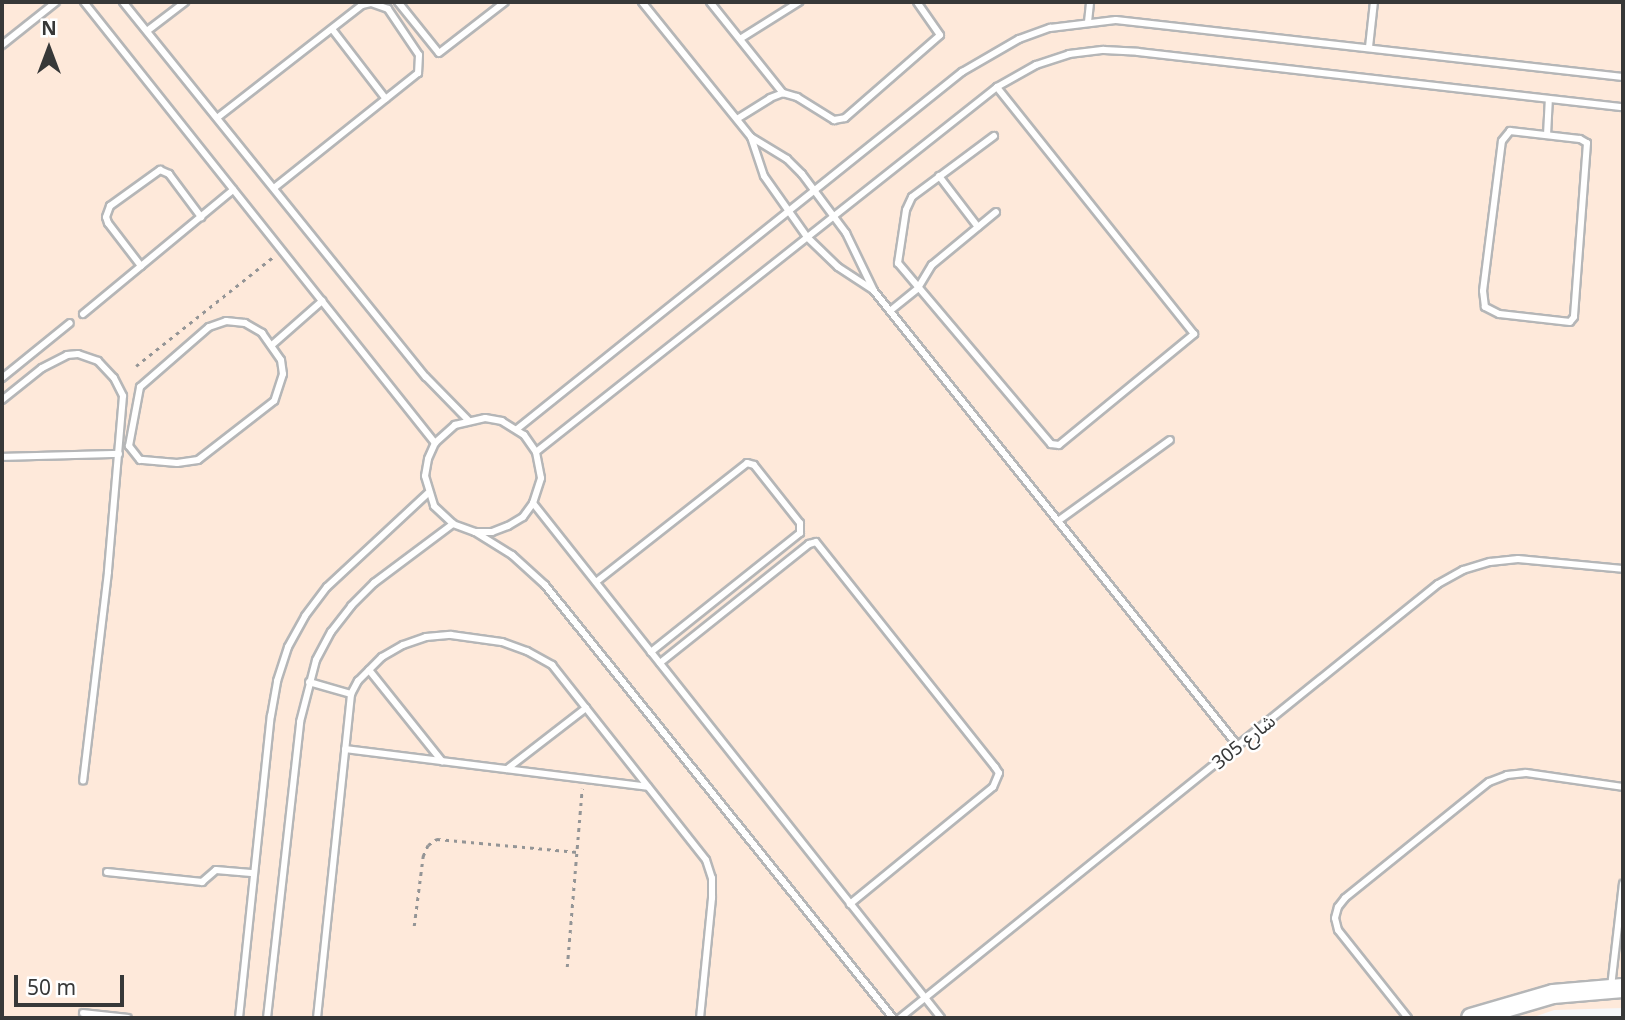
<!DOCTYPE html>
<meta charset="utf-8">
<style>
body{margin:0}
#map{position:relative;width:1625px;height:1020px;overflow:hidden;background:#f6f7f9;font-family:"Noto Sans","Noto Sans Arabic",sans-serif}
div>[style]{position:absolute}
.industrial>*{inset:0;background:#fee9da}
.path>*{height:2.5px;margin-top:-1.25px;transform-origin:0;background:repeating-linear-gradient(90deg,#949596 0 3.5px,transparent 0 8.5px)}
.roads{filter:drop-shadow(2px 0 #b5b6b7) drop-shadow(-2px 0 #b5b6b7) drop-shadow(0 2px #b5b6b7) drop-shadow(0 -2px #b5b6b7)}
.lane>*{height:6px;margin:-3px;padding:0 3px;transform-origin:3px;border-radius:3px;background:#fff}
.secondary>*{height:18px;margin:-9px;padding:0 9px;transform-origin:9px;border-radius:9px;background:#fff}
span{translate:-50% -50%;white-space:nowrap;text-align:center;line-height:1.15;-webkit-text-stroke:5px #fff;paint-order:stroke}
.street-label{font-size:19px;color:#373838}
.frame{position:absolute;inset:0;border:4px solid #373838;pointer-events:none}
.north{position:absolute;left:14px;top:14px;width:70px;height:70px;-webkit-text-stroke:5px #fff;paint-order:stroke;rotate:0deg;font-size:19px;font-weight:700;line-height:28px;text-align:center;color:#373838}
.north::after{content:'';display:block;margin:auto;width:24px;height:32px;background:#373838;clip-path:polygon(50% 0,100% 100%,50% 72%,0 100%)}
.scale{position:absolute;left:14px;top:975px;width:110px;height:32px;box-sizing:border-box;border:4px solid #373838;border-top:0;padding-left:9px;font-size:21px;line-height:24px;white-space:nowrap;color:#373838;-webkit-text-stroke:5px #fff;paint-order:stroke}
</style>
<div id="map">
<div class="industrial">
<div style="clip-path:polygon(2px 2px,1623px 2px,1623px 1008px,1554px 1010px,1531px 1018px,2px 1018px)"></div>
</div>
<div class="path">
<div style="left:136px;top:366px;width:175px;rotate:-38.5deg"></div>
<div style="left:414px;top:926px;width:71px;rotate:-82.7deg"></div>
<div style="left:423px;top:856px;width:12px;rotate:-66deg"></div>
<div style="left:428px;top:845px;width:11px;rotate:-34deg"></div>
<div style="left:437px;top:839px;width:141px;rotate:5.3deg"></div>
<div style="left:567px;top:967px;width:179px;rotate:-85.2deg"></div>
</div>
<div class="roads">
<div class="lane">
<div style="left:84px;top:2px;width:564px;rotate:51.48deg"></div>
<div style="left:123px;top:2px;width:482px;rotate:51.1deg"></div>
<div style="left:426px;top:377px;width:60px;rotate:45.7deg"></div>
<div style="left:398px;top:2px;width:65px;rotate:51.2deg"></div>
<div style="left:439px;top:53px;width:83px;rotate:-37.7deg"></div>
<div style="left:642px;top:2px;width:174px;rotate:51.1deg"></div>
<div style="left:751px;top:137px;width:42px;rotate:31.4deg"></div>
<div style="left:787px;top:159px;width:21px;rotate:45deg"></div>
<div style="left:802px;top:174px;width:74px;rotate:53.3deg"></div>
<div style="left:846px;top:233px;width:64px;rotate:64.2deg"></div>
<div style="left:874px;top:291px;width:583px;rotate:51.34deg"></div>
<div style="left:710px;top:2px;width:117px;rotate:51.3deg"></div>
<div style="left:1088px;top:22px;width:20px;rotate:-84deg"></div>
<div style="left:332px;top:29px;width:88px;rotate:52.4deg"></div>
<div style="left:147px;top:31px;width:48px;rotate:-37.3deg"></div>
<div style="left:740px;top:39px;width:70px;rotate:-32.1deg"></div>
<div style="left:2px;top:45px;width:69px;rotate:-38.5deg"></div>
<div style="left:1369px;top:47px;width:45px;rotate:-83.7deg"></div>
<div style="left:217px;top:118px;width:184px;rotate:-37.9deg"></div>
<div style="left:362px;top:5px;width:9px;rotate:-13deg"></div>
<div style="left:371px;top:3px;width:18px;rotate:19deg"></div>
<div style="left:388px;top:9px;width:55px;rotate:56deg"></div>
<div style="left:419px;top:55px;width:18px;rotate:93deg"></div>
<div style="left:418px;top:73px;width:184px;rotate:141.4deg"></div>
<div style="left:737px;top:119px;width:39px;rotate:-32deg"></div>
<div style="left:770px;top:98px;width:14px;rotate:-21deg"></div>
<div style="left:783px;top:93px;width:15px;rotate:16deg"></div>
<div style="left:797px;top:97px;width:44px;rotate:31.9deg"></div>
<div style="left:834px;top:120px;width:11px;rotate:-10deg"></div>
<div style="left:845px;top:118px;width:126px;rotate:-41.1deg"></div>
<div style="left:940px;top:35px;width:40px;rotate:-124.9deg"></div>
<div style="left:1510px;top:131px;width:70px;rotate:6.5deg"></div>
<div style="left:1580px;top:139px;width:8px;rotate:30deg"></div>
<div style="left:1587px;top:143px;width:174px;rotate:94.3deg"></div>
<div style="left:1574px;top:317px;width:6px;rotate:129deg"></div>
<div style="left:1570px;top:322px;width:71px;rotate:-173.6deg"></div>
<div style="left:1499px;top:314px;width:16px;rotate:-153deg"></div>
<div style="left:1485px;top:307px;width:16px;rotate:-97deg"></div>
<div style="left:1483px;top:291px;width:151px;rotate:-82.8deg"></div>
<div style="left:1502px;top:141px;width:13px;rotate:-51deg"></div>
<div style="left:1547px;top:135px;width:36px;rotate:-87deg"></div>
<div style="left:994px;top:136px;width:102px;rotate:143.4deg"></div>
<div style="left:912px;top:197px;width:14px;rotate:115deg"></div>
<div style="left:906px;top:210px;width:54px;rotate:98.6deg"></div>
<div style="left:898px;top:263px;width:237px;rotate:49.8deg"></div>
<div style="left:1051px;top:444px;width:8px;rotate:7deg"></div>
<div style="left:1059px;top:445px;width:175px;rotate:-39.4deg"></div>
<div style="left:1194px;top:334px;width:316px;rotate:-128.6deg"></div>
<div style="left:751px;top:137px;width:41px;rotate:71.6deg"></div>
<div style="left:764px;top:176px;width:75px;rotate:54.8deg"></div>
<div style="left:807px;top:237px;width:43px;rotate:44.1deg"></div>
<div style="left:838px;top:267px;width:42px;rotate:33.3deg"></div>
<div style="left:939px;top:176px;width:64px;rotate:52.6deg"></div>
<div style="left:141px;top:266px;width:54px;rotate:-127.5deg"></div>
<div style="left:108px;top:223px;width:6px;rotate:-108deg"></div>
<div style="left:106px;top:217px;width:12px;rotate:-70deg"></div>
<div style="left:110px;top:206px;width:62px;rotate:-35.8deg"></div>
<div style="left:160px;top:170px;width:10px;rotate:24deg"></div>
<div style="left:169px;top:174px;width:54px;rotate:53.3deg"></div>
<div style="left:890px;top:311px;width:36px;rotate:-39deg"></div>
<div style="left:918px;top:288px;width:27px;rotate:-59deg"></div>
<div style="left:932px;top:265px;width:83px;rotate:-39.6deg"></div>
<div style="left:83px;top:314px;width:195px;rotate:-39.6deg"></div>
<div style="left:226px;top:321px;width:19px;rotate:6deg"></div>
<div style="left:245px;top:323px;width:20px;rotate:30deg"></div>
<div style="left:262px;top:333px;width:33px;rotate:55deg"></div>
<div style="left:281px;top:360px;width:14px;rotate:82deg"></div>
<div style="left:283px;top:374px;width:28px;rotate:108deg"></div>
<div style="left:274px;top:401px;width:96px;rotate:142.2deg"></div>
<div style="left:198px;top:460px;width:21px;rotate:172deg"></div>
<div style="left:177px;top:463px;width:37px;rotate:-175deg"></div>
<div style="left:140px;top:460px;width:18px;rotate:-128deg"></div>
<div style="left:129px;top:446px;width:60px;rotate:-79.4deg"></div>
<div style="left:140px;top:387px;width:91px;rotate:-41deg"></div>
<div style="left:209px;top:327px;width:18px;rotate:-19deg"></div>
<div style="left:272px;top:345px;width:67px;rotate:-41.3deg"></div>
<div style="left:2px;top:378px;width:87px;rotate:-39deg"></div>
<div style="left:2px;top:400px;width:51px;rotate:-38.7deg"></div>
<div style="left:42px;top:368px;width:28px;rotate:-27deg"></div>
<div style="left:67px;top:355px;width:11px;rotate:-5deg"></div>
<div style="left:78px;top:354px;width:21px;rotate:19deg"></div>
<div style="left:98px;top:361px;width:23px;rotate:47deg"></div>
<div style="left:114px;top:378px;width:20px;rotate:63deg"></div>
<div style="left:123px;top:396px;width:177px;rotate:94.9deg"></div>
<div style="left:108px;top:572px;width:210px;rotate:96.8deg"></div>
<div style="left:517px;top:429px;width:571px;rotate:-38.74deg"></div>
<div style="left:962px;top:72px;width:66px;rotate:-30.1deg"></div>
<div style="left:1019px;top:39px;width:33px;rotate:-20deg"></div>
<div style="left:1050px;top:28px;width:66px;rotate:-6.9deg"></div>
<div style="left:1116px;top:20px;width:510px;rotate:6.41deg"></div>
<div style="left:536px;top:452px;width:588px;rotate:-38.37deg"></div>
<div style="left:997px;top:87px;width:45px;rotate:-29.4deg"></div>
<div style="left:1036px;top:65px;width:35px;rotate:-18deg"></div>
<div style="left:1069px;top:54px;width:35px;rotate:-7deg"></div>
<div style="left:1104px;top:50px;width:34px;rotate:3deg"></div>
<div style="left:1138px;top:52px;width:488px;rotate:6.5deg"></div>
<div style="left:2px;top:457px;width:117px;rotate:-1.5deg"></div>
<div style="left:533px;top:503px;width:657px;rotate:51.61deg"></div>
<div style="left:1058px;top:521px;width:138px;rotate:-35.9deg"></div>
<div style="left:475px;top:532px;width:17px"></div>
<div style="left:492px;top:532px;width:17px;rotate:-21deg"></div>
<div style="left:508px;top:526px;width:17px;rotate:-31deg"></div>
<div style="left:523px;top:517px;width:17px;rotate:-54deg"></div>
<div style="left:533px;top:503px;width:26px;rotate:-72deg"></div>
<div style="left:541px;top:478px;width:26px;rotate:-101deg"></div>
<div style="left:536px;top:452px;width:21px;rotate:-125deg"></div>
<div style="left:524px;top:435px;width:26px;rotate:-148deg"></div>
<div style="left:502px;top:421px;width:17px;rotate:-170deg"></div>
<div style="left:485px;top:418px;width:31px;rotate:167deg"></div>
<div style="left:455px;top:425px;width:27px;rotate:138deg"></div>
<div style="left:435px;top:443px;width:17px;rotate:114deg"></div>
<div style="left:428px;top:459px;width:17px;rotate:100deg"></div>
<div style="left:425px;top:476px;width:31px;rotate:73deg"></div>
<div style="left:434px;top:506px;width:26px;rotate:43deg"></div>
<div style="left:453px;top:524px;width:23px;rotate:20deg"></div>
<div style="left:475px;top:532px;width:44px;rotate:31.9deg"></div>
<div style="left:512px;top:555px;width:45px;rotate:42.3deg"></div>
<div style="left:545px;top:585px;width:556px;rotate:51.21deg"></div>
<div style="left:596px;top:582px;width:192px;rotate:-38.2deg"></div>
<div style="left:747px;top:463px;width:7px;rotate:16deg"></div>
<div style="left:754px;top:465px;width:74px;rotate:51.6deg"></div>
<div style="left:800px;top:523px;width:10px;rotate:90deg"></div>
<div style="left:800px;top:533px;width:191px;rotate:141.4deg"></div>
<div style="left:660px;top:663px;width:191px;rotate:-38.6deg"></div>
<div style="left:809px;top:544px;width:7px;rotate:-16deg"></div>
<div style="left:816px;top:542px;width:288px;rotate:51.5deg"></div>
<div style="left:995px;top:767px;width:7px;rotate:56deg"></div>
<div style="left:999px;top:773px;width:15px;rotate:113deg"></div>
<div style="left:993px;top:787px;width:185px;rotate:140.7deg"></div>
<div style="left:369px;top:670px;width:117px;rotate:51.3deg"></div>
<div style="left:309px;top:682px;width:44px;rotate:15.9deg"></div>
<div style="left:345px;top:749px;width:305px;rotate:7.1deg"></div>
<div style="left:507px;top:769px;width:100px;rotate:-37.7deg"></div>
<div style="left:107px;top:872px;width:96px;rotate:6deg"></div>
<div style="left:202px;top:882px;width:18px;rotate:-41deg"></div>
<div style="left:216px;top:870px;width:38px;rotate:5deg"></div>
<div style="left:1611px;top:987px;width:104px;rotate:-83.4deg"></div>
<div style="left:83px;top:1013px;width:45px;rotate:6.3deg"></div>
<div style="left:239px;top:1018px;width:304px;rotate:-84deg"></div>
<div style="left:271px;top:716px;width:36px;rotate:-80deg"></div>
<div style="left:277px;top:681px;width:36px;rotate:-72deg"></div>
<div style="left:288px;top:647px;width:35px;rotate:-61deg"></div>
<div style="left:305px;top:616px;width:36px;rotate:-53deg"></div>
<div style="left:327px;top:587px;width:138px;rotate:-42.9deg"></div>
<div style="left:267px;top:1018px;width:298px;rotate:-83.6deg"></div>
<div style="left:300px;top:722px;width:64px;rotate:-75.5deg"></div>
<div style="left:316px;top:660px;width:32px;rotate:-62deg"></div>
<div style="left:331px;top:632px;width:33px;rotate:-52deg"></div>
<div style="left:351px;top:606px;width:33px;rotate:-45deg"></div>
<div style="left:374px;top:583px;width:99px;rotate:-36.8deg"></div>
<div style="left:317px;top:1018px;width:326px;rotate:-84deg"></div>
<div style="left:351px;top:694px;width:15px;rotate:-62deg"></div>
<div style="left:358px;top:681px;width:34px;rotate:-45deg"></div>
<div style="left:382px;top:657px;width:24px;rotate:-30deg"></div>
<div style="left:403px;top:645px;width:24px;rotate:-19deg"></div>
<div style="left:426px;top:637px;width:25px;rotate:-5deg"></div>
<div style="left:451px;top:635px;width:51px;rotate:7.8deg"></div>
<div style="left:502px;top:642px;width:27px;rotate:20deg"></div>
<div style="left:527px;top:651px;width:29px;rotate:29deg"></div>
<div style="left:552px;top:665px;width:248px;rotate:51.7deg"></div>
<div style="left:706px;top:860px;width:19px;rotate:72deg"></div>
<div style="left:712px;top:878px;width:20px;rotate:90deg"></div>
<div style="left:712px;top:898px;width:121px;rotate:95.7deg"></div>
<div style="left:900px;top:1018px;width:691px;rotate:-38.89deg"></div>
<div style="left:1438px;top:584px;width:29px;rotate:-29deg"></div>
<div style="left:1463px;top:570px;width:28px;rotate:-17deg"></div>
<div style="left:1490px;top:562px;width:28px;rotate:-6deg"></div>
<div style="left:1518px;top:559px;width:105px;rotate:5.4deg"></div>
<div style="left:1408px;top:1018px;width:112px;rotate:-128.5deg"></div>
<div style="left:1338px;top:930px;width:12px;rotate:-104deg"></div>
<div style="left:1335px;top:918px;width:11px;rotate:-75deg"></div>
<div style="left:1338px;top:907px;width:11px;rotate:-52deg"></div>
<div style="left:1345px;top:898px;width:185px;rotate:-38.9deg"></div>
<div style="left:1489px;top:782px;width:19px;rotate:-21deg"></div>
<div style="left:1507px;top:775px;width:19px;rotate:-6deg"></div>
<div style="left:1526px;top:773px;width:98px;rotate:8.2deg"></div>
</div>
<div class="secondary">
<div style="left:1471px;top:1018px;width:85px;rotate:-16.3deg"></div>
<div style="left:1553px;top:994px;width:70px;rotate:-4.9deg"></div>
</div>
</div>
<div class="street-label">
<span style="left:1244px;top:742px;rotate:-39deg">شارع 305</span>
</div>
<div class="frame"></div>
<div class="north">N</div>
<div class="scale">50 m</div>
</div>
